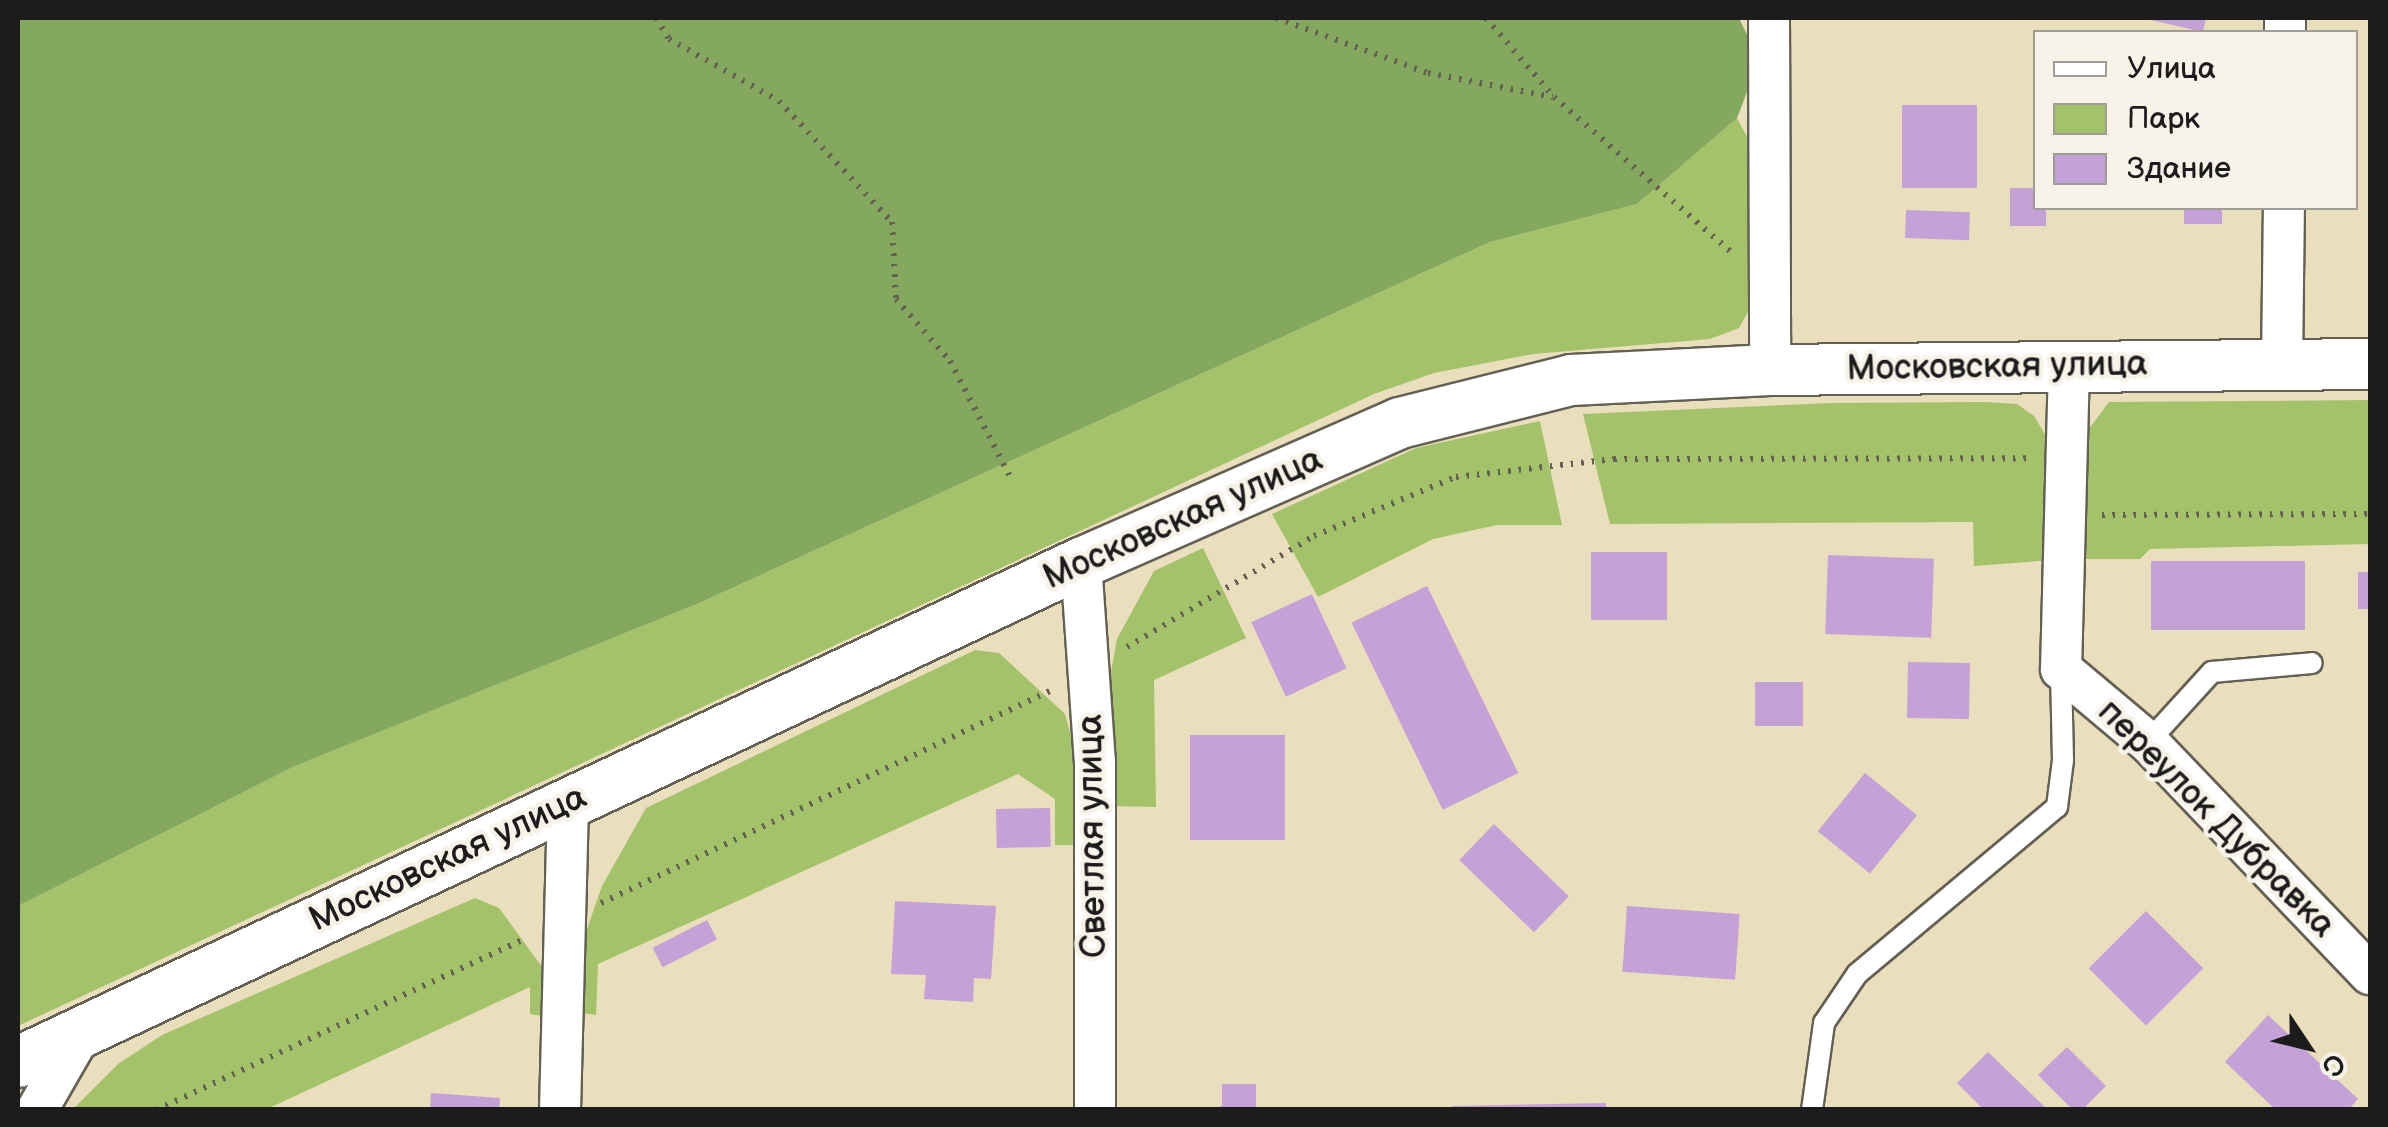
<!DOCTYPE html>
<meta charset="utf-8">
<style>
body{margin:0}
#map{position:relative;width:2388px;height:1127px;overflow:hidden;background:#e9dfbc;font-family:"Balsamiq Sans",sans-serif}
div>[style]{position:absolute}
.green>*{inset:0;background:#a4c26a}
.forest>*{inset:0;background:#83a85e}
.building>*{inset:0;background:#c4a1d7;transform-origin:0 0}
.path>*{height:6px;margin-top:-3px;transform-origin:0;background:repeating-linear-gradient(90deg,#646054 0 2.5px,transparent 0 10.5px)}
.roads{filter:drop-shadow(2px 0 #646054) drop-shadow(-2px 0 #646054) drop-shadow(0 2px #646054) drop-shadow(0 -2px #646054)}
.service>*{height:20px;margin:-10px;padding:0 10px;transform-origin:10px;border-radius:10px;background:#fff}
.minor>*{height:40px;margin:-20px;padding:0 20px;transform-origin:20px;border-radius:20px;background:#fff}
.tertiary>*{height:50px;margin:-25px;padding:0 25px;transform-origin:25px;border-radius:25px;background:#fff}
span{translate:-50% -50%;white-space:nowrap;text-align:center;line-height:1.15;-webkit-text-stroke:9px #f7f3e8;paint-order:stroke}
.street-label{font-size:35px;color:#1c1c1c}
.frame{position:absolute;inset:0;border:20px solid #1c1c1c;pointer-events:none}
.legend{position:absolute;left:2033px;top:30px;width:325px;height:180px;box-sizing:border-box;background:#f7f3e8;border:2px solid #9f9d96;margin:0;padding:12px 18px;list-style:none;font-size:30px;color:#1c1c1c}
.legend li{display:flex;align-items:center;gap:20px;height:50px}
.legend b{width:50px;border:2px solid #9f9d96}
.north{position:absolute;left:2258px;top:997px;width:100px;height:100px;-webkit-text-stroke:8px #f7f3e8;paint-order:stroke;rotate:125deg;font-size:28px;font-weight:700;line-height:40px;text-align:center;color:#1c1c1c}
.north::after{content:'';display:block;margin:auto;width:35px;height:45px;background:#1c1c1c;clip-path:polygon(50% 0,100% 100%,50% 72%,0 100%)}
</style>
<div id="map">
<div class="green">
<div style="clip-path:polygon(1737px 118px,1759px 159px,1758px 294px,1739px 328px,1710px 339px,1533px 354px,1434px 373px,1374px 394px,18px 1026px,18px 906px,295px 766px,697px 604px,1490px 242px,1637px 204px)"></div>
<div style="clip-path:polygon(2370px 400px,2370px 544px,2150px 549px,2140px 559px,2080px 559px,2082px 438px,2109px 402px)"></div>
<div style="clip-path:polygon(1831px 403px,1984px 402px,2017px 404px,2034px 416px,2049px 441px,2053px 560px,1974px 566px,1973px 522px,1610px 524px,1583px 414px)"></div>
<div style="clip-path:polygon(1540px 421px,1562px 525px,1497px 525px,1433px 539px,1318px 597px,1272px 514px,1416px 448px)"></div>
<div style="clip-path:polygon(1203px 548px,1246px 638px,1154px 680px,1156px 807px,1113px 806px,1109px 683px,1117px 639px,1154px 571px)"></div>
<div style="clip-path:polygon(975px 650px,999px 653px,1065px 714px,1073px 744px,1074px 845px,1055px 845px,1055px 799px,1018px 774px,598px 964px,596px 1015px,576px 1012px,577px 958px,602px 886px,646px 808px)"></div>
<div style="clip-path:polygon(475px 898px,499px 908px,542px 967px,542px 1016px,530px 1014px,530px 987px,267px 1109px,73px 1109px,118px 1064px,162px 1035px)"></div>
</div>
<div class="forest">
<div style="clip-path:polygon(18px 18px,1739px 18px,1759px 60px,1737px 118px,1637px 204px,1490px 242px,697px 604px,295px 766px,18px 906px)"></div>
</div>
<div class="building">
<div style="clip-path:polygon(2142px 18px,2206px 18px,2203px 32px)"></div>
<div style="left:1902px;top:105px;width:75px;height:83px"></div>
<div style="clip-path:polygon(2010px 188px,2036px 188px,2036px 208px,2046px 208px,2046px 226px,2010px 226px)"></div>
<div style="left:2184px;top:208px;width:38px;height:16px"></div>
<div style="left:1906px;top:210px;width:64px;height:28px;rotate:2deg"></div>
<div style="left:1591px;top:552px;width:76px;height:68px"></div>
<div style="left:1828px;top:555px;width:106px;height:79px;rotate:2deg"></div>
<div style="left:2151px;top:561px;width:154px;height:69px"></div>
<div style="left:2358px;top:572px;width:12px;height:37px"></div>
<div style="left:1427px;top:586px;width:208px;height:84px;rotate:64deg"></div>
<div style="left:1312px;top:594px;width:82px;height:67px;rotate:65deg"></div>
<div style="left:1908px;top:662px;width:62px;height:56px;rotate:1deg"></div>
<div style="left:1755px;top:682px;width:48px;height:44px"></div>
<div style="left:1190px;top:735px;width:95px;height:105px"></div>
<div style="left:1865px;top:773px;width:67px;height:75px;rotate:39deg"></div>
<div style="left:1050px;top:808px;width:39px;height:54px;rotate:89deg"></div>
<div style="left:1494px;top:824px;width:104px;height:50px;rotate:44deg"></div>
<div style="clip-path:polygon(895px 901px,996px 906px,991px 979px,974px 978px,973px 1002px,924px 999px,926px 975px,891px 974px)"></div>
<div style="left:1627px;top:906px;width:113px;height:66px;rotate:4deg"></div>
<div style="left:2146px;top:911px;width:81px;height:81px;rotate:45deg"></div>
<div style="left:707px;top:920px;width:22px;height:61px;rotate:63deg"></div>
<div style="clip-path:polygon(2268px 1015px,2358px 1099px,2348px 1110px,2276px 1110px,2225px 1062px)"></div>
<div style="clip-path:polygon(2067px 1047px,2106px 1086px,2082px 1110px,2073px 1110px,2038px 1075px)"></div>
<div style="clip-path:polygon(1988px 1052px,2048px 1110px,1984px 1110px,1957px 1083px)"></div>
<div style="clip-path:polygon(1222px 1084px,1256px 1084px,1256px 1110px,1206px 1110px,1222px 1106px)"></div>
<div style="clip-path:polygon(431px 1093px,500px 1098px,499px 1110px,430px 1110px)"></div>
<div style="clip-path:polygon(1606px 1103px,1606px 1110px,1452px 1110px,1452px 1106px)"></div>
</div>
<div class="path">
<div style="left:656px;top:18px;width:25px;rotate:58deg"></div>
<div style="left:669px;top:39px;width:126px;rotate:29.4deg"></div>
<div style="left:779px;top:101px;width:166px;rotate:47deg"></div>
<div style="left:892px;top:222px;width:77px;rotate:87deg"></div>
<div style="left:896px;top:299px;width:82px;rotate:48.9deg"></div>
<div style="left:950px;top:361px;width:132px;rotate:62.5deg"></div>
<div style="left:1276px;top:18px;width:162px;rotate:19.9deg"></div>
<div style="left:1428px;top:73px;width:127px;rotate:10.9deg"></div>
<div style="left:1486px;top:18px;width:104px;rotate:49.3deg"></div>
<div style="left:1554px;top:97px;width:235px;rotate:41.2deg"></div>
<div style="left:2102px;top:515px;width:268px;rotate:-0.2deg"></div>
<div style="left:1127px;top:647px;width:217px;rotate:-30.7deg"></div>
<div style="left:1314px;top:536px;width:154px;rotate:-22.6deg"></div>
<div style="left:1456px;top:477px;width:159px;rotate:-6.5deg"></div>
<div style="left:1614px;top:459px;width:418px;rotate:-0.1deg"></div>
<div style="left:601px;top:903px;width:498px;rotate:-25.3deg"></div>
<div style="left:156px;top:1110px;width:409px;rotate:-24.9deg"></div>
</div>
<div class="roads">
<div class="service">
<div style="left:2148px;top:742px;width:95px;rotate:-47.6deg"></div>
<div style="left:2212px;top:672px;width:100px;rotate:-5.1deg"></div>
<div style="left:1812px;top:1110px;width:88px;rotate:-82.1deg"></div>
<div style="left:1824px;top:1023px;width:59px;rotate:-56deg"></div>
<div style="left:1857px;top:974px;width:261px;rotate:-39.9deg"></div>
<div style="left:2057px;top:807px;width:47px;rotate:-82.7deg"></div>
<div style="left:2063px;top:760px;width:89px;rotate:-91.3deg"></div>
</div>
<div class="minor">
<div style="left:1769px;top:18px;width:352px;rotate:89.8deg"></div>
<div style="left:2285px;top:32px;width:14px;rotate:-90deg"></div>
<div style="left:2282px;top:364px;width:156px;rotate:-89.3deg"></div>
<div style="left:2069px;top:365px;width:304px;rotate:91.5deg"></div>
<div style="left:2061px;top:669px;width:114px;rotate:40deg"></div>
<div style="left:2148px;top:742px;width:321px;rotate:46.3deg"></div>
<div style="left:1081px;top:563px;width:199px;rotate:86deg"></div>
<div style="left:1095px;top:762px;width:348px;rotate:90deg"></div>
<div style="left:37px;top:1110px;width:92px;rotate:-60.1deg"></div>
<div style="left:560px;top:1110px;width:308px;rotate:-88.5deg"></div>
</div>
<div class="tertiary">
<div style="left:18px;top:1062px;width:1174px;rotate:-25.15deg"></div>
<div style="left:1081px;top:563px;width:348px;rotate:-23.7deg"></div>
<div style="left:1400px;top:423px;width:176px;rotate:-14.1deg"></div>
<div style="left:1571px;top:380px;width:199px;rotate:-2.9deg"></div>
<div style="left:1770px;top:370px;width:600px;rotate:-0.57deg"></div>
</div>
</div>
<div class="street-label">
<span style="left:1997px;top:367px;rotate:-1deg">Московская улица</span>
<span style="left:1183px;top:519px;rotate:-24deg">Московская улица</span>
<span style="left:2216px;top:819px;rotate:45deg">переулок Дубравка</span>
<span style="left:1093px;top:836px;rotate:-91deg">Светлая улица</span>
<span style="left:448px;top:859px;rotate:-25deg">Московская улица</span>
</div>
<div class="frame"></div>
<ul class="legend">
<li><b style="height:12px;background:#fff"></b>Улица</li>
<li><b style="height:28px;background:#a4c26a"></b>Парк</li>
<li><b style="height:28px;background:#c4a1d7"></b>Здание</li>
</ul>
<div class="north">С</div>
</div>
